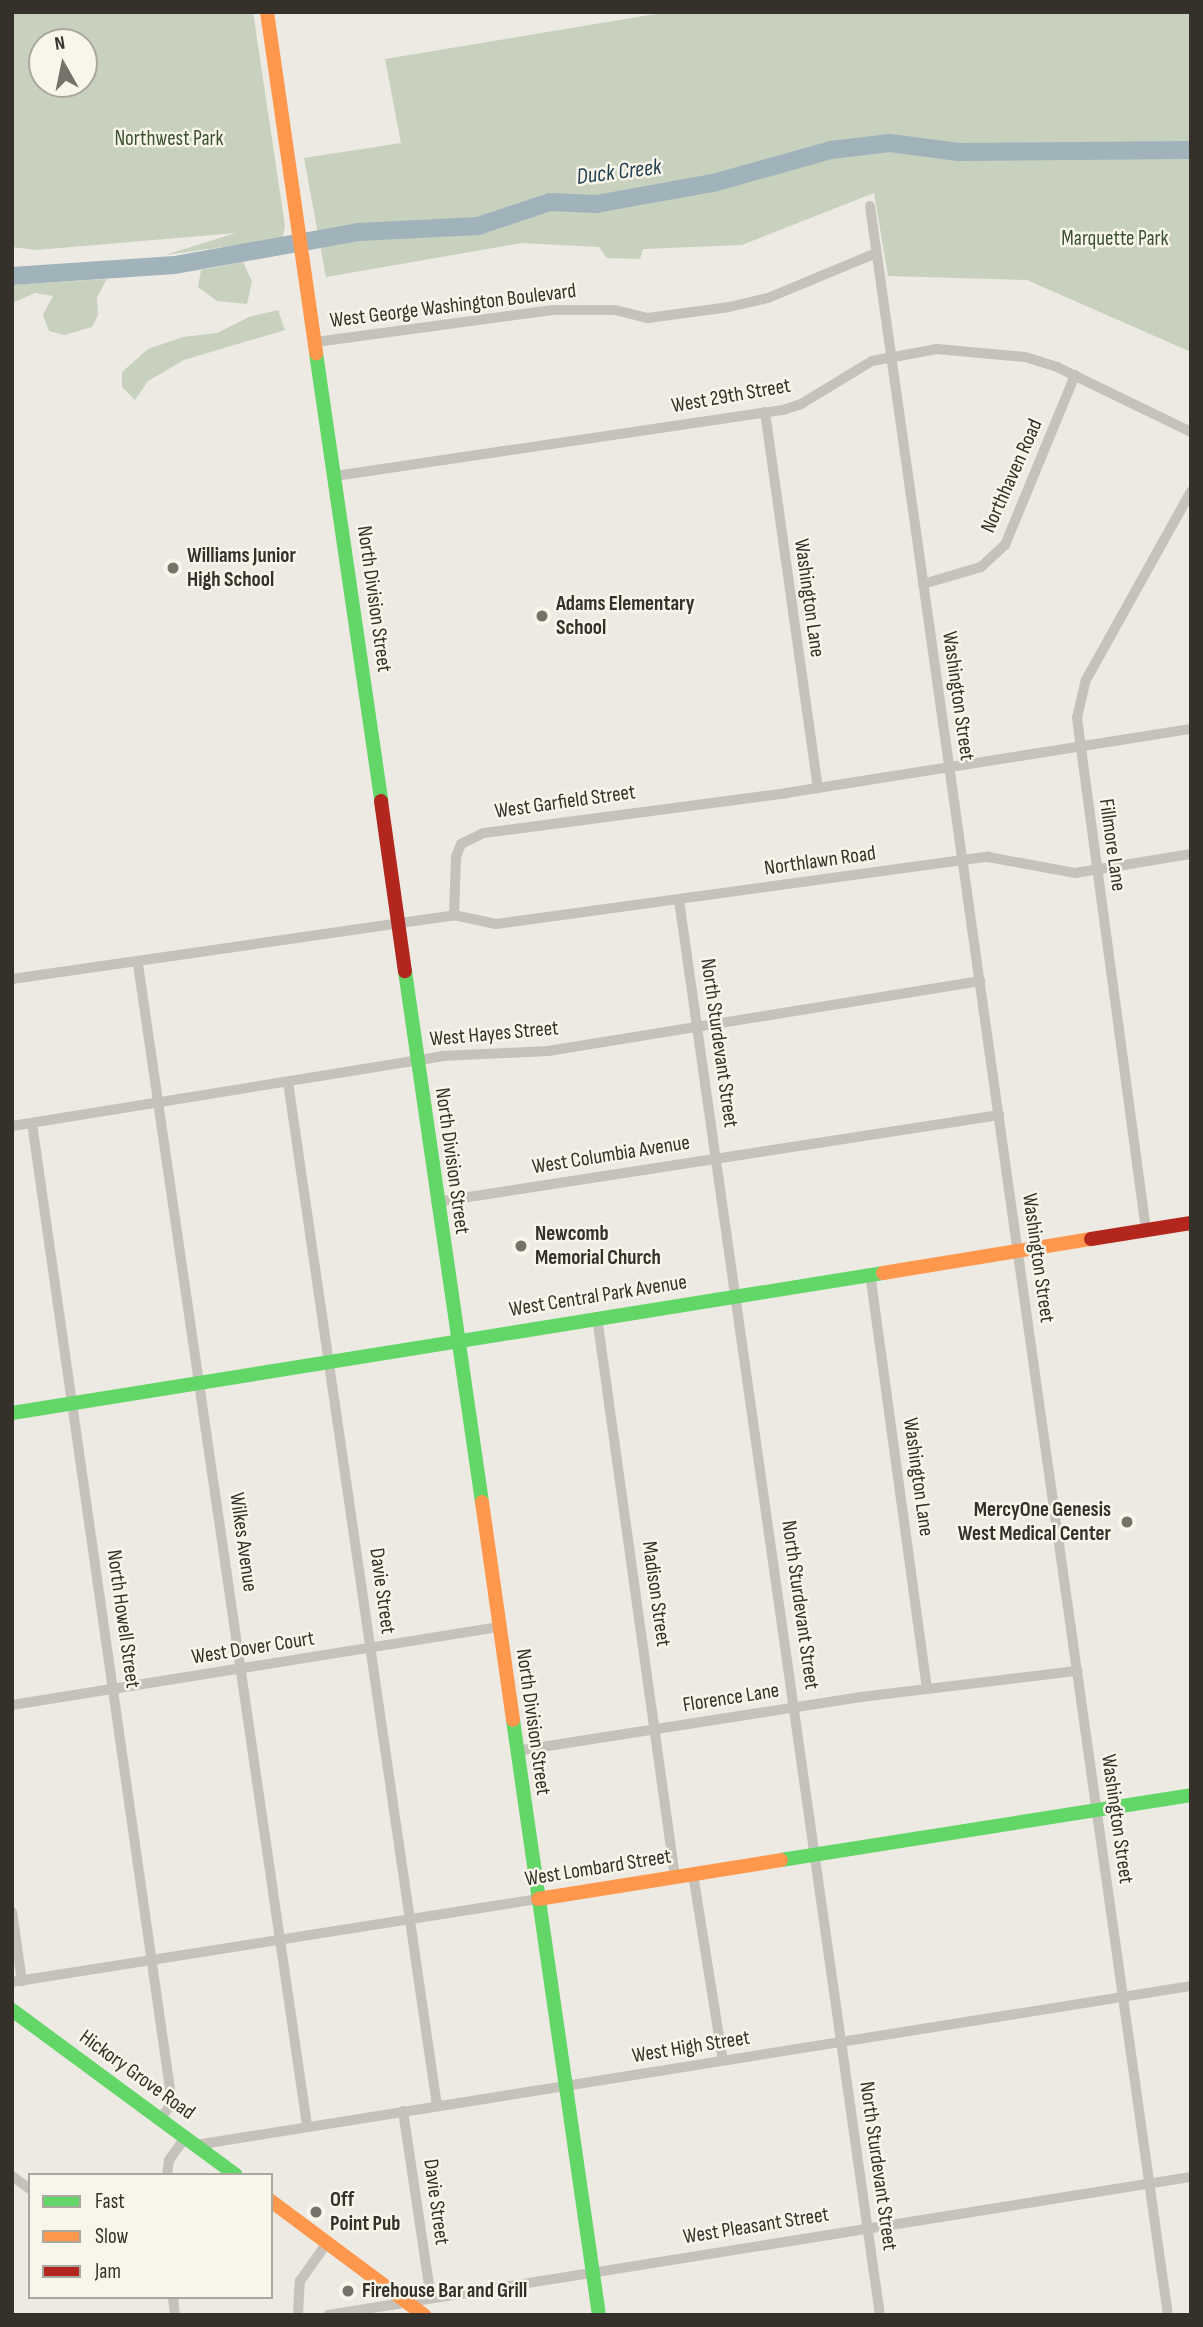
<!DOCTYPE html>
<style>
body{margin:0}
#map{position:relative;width:1203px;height:2327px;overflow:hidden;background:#eceae2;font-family:"Sofia Sans Condensed",sans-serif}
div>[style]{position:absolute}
.green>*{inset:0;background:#c8d1be}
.river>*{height:18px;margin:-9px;padding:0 9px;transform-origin:9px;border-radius:9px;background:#a0b3bb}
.street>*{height:10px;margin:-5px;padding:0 5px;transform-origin:5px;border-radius:5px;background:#c5c2bb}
.fast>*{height:14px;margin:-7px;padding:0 7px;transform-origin:7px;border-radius:7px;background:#63d668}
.slow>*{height:14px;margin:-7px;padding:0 7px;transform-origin:7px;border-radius:7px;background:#ff974d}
.jam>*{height:14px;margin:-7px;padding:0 7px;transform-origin:7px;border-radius:7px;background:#b3261e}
.dots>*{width:19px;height:19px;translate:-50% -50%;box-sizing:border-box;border:4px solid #f8f6ea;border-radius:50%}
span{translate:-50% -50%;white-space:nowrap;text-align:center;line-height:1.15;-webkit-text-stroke:5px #f8f6ea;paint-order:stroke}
.park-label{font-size:21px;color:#3b5130}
.street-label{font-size:21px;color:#35312a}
.poi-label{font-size:21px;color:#35312a;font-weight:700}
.left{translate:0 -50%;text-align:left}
.right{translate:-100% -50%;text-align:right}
.water-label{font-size:23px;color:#244052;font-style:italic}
.frame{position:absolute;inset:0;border:14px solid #35312a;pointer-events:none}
.legend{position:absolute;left:28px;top:2173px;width:245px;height:126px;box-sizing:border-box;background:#f8f6ea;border:2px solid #aaa79d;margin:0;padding:9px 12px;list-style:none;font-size:21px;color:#35312a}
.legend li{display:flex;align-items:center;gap:14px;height:35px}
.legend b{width:35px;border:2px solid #aaa79d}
.north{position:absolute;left:28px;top:28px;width:70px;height:70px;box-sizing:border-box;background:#f8f6ea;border:2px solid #aaa79d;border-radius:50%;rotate:351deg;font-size:19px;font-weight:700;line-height:28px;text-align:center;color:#35312a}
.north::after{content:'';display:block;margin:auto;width:24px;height:32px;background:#75726a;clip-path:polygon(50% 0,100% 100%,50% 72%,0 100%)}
</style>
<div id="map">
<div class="green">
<div style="clip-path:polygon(evenodd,12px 12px,253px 12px,285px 226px,282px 239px,165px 255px,236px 233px,36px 250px,12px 247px,12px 12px,42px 42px,84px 42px,84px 84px,42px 84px,42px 42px)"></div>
<div style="clip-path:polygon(667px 12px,1191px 12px,1191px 352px,1027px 280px,888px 276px,874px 193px,742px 245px,643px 249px,640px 259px,607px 258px,599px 247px,522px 243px,326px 277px,304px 158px,401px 143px,385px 59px)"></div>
<div style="clip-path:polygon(243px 262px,252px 281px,247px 304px,217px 301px,198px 287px,201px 270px)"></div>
<div style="clip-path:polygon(107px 279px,97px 297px,98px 315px,92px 327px,64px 335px,49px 331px,43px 315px,53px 296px,35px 293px,12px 303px,12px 285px)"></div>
<div style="clip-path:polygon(278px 310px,285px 330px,184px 360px,148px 381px,135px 400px,122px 387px,122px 372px,148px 349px,183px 337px,217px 333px,249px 317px)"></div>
</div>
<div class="river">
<div style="left:12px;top:276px;width:163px;rotate:-3.9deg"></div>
<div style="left:175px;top:265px;width:186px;rotate:-10.2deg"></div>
<div style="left:358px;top:232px;width:120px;rotate:-2.9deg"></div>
<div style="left:478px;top:226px;width:76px;rotate:-18.4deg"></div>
<div style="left:550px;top:202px;width:46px;rotate:2.5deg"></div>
<div style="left:596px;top:204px;width:119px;rotate:-10.2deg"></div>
<div style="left:713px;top:183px;width:123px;rotate:-15.6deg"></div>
<div style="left:831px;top:150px;width:59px;rotate:-6.8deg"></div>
<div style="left:890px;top:143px;width:69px;rotate:7.5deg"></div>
<div style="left:958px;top:152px;width:233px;rotate:-0.5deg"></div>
</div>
<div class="street">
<div style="left:870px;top:206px;width:2130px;rotate:81.96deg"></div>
<div style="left:316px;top:342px;width:239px;rotate:-7.7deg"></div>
<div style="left:553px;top:310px;width:62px"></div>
<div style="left:615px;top:310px;width:34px;rotate:14deg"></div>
<div style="left:648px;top:318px;width:82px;rotate:-7.7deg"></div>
<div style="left:729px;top:307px;width:40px;rotate:-13deg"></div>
<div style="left:768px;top:298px;width:117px;rotate:-22.6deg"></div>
<div style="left:765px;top:412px;width:380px;rotate:82deg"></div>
<div style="left:335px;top:476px;width:453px;rotate:-8.4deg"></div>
<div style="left:783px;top:410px;width:19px;rotate:-18deg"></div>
<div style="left:801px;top:404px;width:83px;rotate:-31.2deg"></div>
<div style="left:872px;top:361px;width:66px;rotate:-10.5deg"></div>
<div style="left:937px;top:349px;width:88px;rotate:5.2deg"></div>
<div style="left:1025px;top:357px;width:34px;rotate:17deg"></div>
<div style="left:1057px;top:367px;width:149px;rotate:25.9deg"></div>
<div style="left:923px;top:584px;width:60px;rotate:-16.3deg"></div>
<div style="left:981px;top:567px;width:33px;rotate:-43deg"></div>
<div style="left:1005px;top:545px;width:184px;rotate:-67.6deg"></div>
<div style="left:679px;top:900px;width:1429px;rotate:81.92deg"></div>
<div style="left:454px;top:915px;width:58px;rotate:-88deg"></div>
<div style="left:456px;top:857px;width:14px;rotate:-69deg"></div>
<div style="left:461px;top:844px;width:25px;rotate:-26deg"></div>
<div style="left:484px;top:833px;width:305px;rotate:-7.5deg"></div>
<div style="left:786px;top:793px;width:410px;rotate:-9deg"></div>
<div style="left:138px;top:964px;width:1174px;rotate:81.72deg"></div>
<div style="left:12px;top:979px;width:447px;rotate:-8.2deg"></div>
<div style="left:454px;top:915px;width:43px;rotate:12.1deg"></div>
<div style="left:496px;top:924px;width:497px;rotate:-7.8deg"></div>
<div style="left:988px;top:857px;width:88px;rotate:10.4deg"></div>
<div style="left:1075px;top:873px;width:118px;rotate:-9.3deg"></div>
<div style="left:288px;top:1082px;width:1035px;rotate:81.72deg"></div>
<div style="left:32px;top:1123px;width:990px;rotate:81.87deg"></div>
<div style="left:172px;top:2103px;width:19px;rotate:126deg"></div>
<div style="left:12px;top:1126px;width:436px;rotate:-9.2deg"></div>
<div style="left:442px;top:1056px;width:106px;rotate:-2.7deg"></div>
<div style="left:548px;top:1051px;width:438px;rotate:-9.2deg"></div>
<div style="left:436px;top:1202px;width:570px;rotate:-8.78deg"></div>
<div style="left:1146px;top:1230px;width:517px;rotate:-97.68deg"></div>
<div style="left:1077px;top:718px;width:39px;rotate:-77deg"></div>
<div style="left:1086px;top:680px;width:216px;rotate:-60.9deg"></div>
<div style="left:870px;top:1273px;width:418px;rotate:82.2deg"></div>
<div style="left:597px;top:1317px;width:565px;rotate:82.07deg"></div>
<div style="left:12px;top:1705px;width:492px;rotate:-9.1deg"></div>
<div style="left:516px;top:1751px;width:349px;rotate:-8.9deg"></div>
<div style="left:861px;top:1697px;width:218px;rotate:-6.9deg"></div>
<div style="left:693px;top:1874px;width:189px;rotate:80.9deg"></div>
<div style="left:12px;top:1912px;width:70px;rotate:81.8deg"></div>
<div style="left:12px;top:1982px;width:533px;rotate:-8.97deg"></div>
<div style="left:403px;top:2111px;width:189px;rotate:81.5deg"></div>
<div style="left:196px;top:2145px;width:1008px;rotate:-9.08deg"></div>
<div style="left:167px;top:2175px;width:15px;rotate:-82deg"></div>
<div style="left:169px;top:2160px;width:29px;rotate:-54deg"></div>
<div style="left:12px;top:2176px;width:22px;rotate:36deg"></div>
<div style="left:173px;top:2297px;width:18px;rotate:84deg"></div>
<div style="left:298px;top:2315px;width:34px;rotate:-87deg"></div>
<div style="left:300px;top:2281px;width:47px;rotate:-54.6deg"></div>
<div style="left:328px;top:2315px;width:874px;rotate:-9.09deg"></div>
</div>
<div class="fast">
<div style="left:316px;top:353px;width:453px;rotate:81.7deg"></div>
<div style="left:405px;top:971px;width:537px;rotate:81.75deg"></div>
<div style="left:12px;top:1413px;width:882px;rotate:-9.13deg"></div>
<div style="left:513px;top:1720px;width:601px;rotate:81.78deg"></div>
<div style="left:781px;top:1860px;width:415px;rotate:-9deg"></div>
<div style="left:12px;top:2010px;width:278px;rotate:36.4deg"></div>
</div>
<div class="slow">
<div style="left:267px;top:12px;width:345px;rotate:81.8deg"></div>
<div style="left:883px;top:1273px;width:211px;rotate:-9.3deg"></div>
<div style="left:482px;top:1502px;width:220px;rotate:81.9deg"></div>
<div style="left:538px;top:1899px;width:246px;rotate:-9.1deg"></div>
<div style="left:271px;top:2201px;width:191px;rotate:36.7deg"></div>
</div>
<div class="jam">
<div style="left:381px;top:801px;width:172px;rotate:82deg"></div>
<div style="left:1091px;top:1239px;width:101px;rotate:-9.1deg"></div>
</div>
<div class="dots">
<div style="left:173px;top:568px;background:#75726a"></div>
<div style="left:542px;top:616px;background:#75726a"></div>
<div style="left:521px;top:1246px;background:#75726a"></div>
<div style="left:1127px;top:1522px;background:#75726a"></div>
<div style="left:316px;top:2212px;background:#75726a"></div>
<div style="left:348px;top:2291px;background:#75726a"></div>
</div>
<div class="park-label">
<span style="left:169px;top:139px">Northwest Park</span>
<span style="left:1115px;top:239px">Marquette Park</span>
</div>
<div class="street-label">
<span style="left:453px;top:306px;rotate:-7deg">West George Washington Boulevard</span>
<span style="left:731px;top:396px;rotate:-10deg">West 29th Street</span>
<span style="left:1012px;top:476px;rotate:-66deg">Northhaven Road</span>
<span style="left:809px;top:598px;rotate:82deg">Washington Lane</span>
<span style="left:374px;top:599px;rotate:82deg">North Division Street</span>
<span style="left:958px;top:696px;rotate:82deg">Washington Street</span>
<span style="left:565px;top:802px;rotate:-8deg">West Garfield Street</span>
<span style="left:1112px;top:845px;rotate:82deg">Fillmore Lane</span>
<span style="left:820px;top:861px;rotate:-8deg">Northlawn Road</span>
<span style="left:494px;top:1034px;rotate:-5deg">West Hayes Street</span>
<span style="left:719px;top:1043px;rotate:82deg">North Sturdevant Street</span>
<span style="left:611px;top:1155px;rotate:-9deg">West Columbia Avenue</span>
<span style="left:452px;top:1161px;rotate:82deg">North Division Street</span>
<span style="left:1038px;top:1258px;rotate:82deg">Washington Street</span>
<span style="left:598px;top:1296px;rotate:-9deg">West Central Park Avenue</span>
<span style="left:918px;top:1477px;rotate:82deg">Washington Lane</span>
<span style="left:243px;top:1542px;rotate:82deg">Wilkes Avenue</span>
<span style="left:382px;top:1591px;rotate:82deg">Davie Street</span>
<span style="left:656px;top:1594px;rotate:82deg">Madison Street</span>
<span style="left:800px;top:1605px;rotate:82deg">North Sturdevant Street</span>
<span style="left:123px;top:1619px;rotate:82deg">North Howell Street</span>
<span style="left:253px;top:1648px;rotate:-9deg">West Dover Court</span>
<span style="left:731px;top:1698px;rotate:-9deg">Florence Lane</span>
<span style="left:533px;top:1722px;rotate:82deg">North Division Street</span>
<span style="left:1117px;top:1819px;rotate:82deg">Washington Street</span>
<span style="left:598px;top:1868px;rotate:-9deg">West Lombard Street</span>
<span style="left:691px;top:2047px;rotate:-9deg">West High Street</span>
<span style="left:137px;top:2075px;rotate:36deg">Hickory Grove Road</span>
<span style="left:878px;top:2166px;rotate:82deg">North Sturdevant Street</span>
<span style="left:436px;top:2202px;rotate:82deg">Davie Street</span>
<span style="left:756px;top:2226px;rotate:-9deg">West Pleasant Street</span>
</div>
<div class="poi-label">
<span class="left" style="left:187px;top:568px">Williams Junior<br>High School</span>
<span class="left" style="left:556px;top:616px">Adams Elementary<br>School</span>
<span class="left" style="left:535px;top:1246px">Newcomb<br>Memorial Church</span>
<span class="right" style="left:1111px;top:1522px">MercyOne Genesis<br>West Medical Center</span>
<span class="left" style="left:330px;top:2212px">Off<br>Point Pub</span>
<span class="left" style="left:362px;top:2291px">Firehouse Bar and Grill</span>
</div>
<div class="water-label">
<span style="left:619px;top:172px;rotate:-7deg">Duck Creek</span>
</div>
<div class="frame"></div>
<ul class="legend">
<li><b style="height:9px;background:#63d668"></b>Fast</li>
<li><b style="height:9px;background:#ff974d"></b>Slow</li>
<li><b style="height:9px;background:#b3261e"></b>Jam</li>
</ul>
<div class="north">N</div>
</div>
